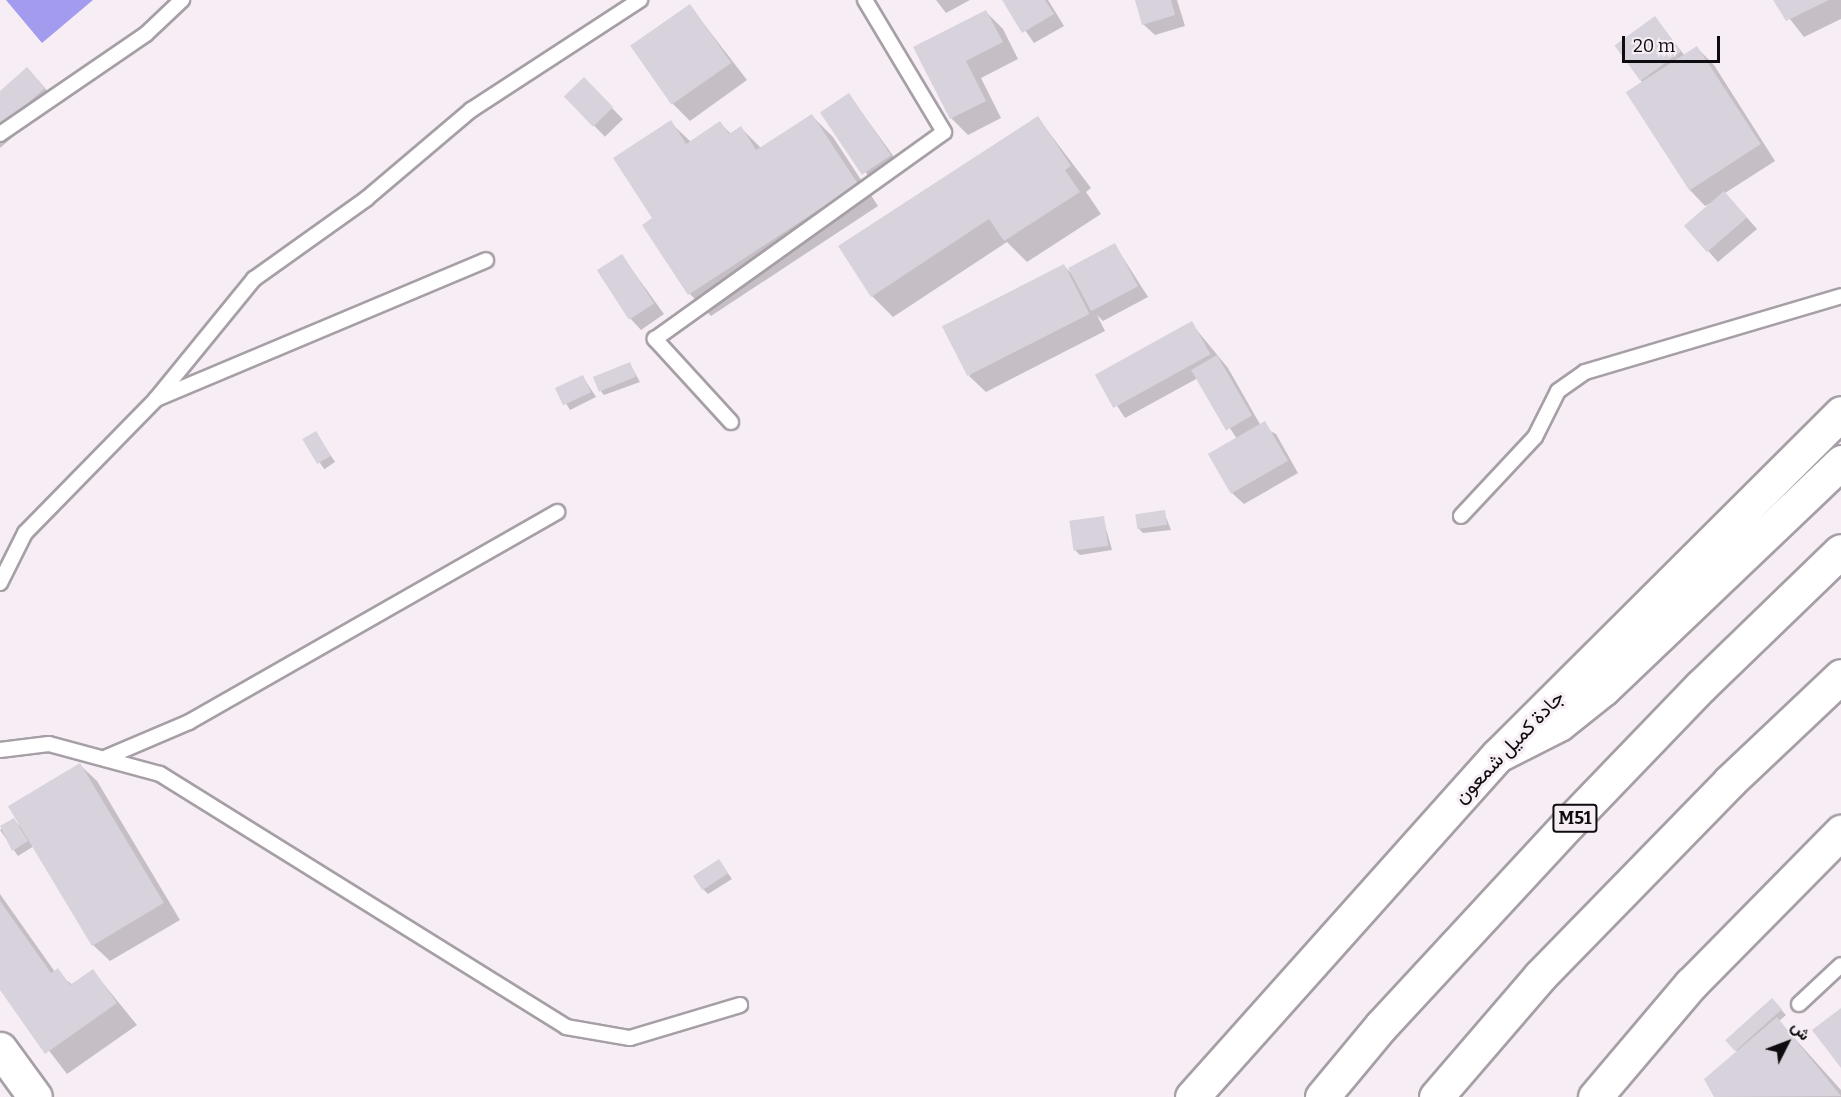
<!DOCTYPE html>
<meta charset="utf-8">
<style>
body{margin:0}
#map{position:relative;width:1841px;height:1097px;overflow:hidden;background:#f7eef5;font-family:Bitter,Vazirmatn,serif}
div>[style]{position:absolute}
.water>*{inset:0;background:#a39bed}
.shadow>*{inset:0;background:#0003;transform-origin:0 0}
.building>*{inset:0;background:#d7d2dc;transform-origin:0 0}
.roads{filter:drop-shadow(2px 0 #a79fa6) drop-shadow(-2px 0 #a79fa6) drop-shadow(0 2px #a79fa6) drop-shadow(0 -2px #a79fa6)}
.service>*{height:14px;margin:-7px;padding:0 7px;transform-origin:7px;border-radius:7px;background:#fff}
.tertiary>*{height:33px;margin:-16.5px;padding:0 16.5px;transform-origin:16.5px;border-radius:16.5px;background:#fff}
.secondary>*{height:33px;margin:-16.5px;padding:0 16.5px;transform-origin:16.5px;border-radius:16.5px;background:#fff}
.motorway>*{height:33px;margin:-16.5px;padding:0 16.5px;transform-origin:16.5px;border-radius:16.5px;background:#fff}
span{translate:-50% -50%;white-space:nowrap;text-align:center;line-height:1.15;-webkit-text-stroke:6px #f7eef5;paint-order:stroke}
.shield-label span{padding:2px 4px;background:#f7eef5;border:2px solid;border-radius:4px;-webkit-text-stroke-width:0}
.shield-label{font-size:18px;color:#0e0c0e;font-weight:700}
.street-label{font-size:20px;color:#0e0c0e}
.north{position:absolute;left:1757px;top:1013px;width:60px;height:60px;-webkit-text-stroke:4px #f7eef5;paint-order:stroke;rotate:48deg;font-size:16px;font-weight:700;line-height:24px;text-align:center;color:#0e0c0e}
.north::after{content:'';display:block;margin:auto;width:21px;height:27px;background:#0e0c0e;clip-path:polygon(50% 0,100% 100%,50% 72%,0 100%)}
.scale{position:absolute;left:1622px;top:36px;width:98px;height:27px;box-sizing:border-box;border:3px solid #0e0c0e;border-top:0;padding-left:8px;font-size:18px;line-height:21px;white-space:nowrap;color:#0e0c0e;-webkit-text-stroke:4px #f7eef5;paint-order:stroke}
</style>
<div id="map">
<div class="water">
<div style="clip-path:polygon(6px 0,93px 0,42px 43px)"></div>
</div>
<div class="shadow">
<div style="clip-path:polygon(936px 0,970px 0,946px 13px)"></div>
<div style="clip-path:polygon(1004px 0,1048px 0,1064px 26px,1034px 43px)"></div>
<div style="clip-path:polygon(1136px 0,1177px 0,1185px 26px,1155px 35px,1143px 24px)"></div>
<div style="clip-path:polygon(1775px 0,1841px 0,1841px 19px,1804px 37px)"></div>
<div style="clip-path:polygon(690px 6px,747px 80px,690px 121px,673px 104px)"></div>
<div style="clip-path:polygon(986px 12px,1003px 29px,1018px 59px,981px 78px,1001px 118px,968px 135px,951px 118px,915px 48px)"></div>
<div style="clip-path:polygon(1655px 18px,1685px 56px,1697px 48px,1714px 65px,1775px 161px,1725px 193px,1757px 229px,1718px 262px,1686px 226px,1713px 202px,1705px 206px,1689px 189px,1641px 80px)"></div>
<div style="left:584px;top:79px;width:56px;height:25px;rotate:46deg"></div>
<div style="clip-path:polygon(38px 80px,55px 100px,0 148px,0 93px)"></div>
<div style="left:849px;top:95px;width:89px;height:32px;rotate:54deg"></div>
<div style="clip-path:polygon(811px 115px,833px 137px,878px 206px,711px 316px,690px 294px,644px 226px,655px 219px,670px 122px,691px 142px,720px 123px,731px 134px,741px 128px,761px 148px)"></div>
<div style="clip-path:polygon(1038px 118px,1091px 188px,1086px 192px,1101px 214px,1027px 262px,1007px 242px,893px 317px,872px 296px)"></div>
<div style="clip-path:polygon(1115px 245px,1148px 297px,1103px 321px,1097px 315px,1105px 331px,986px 392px,969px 376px,1064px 266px,1074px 276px)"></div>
<div style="clip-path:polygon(622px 256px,664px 314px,641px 330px,630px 318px)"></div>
<div style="clip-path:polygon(1191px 323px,1228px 368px,1261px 426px,1276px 434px,1298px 473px,1244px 504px,1232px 493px,1237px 439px,1198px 378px,1125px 418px,1097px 375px)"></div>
<div style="clip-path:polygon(630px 364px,640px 382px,604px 395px,599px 389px,594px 377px)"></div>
<div style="clip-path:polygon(583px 377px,596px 397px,570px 410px,558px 390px)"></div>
<div style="left:315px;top:433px;width:35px;height:13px;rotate:55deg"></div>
<div style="clip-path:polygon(1164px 512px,1171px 530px,1143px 533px,1138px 528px)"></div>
<div style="clip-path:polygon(1103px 518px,1112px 550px,1080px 555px,1074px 549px)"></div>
<div style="clip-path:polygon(80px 765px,97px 781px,180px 920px,110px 961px,93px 945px,34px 846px,18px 856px,0 830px,14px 820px,22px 828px)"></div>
<div style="clip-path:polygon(719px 861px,732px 879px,708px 894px,703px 889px)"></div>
<div style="clip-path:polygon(0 894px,55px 972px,73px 985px,93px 971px,137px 1025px,67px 1074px,0 987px)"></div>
<div style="clip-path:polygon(1772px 1000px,1786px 1015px,1779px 1021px,1841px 1090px,1841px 1097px,1716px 1097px,1738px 1052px,1734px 1049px)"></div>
</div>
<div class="building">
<div style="clip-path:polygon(1002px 0,1045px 0,1054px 14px,1022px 33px)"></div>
<div style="clip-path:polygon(1135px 0,1171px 0,1175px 15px,1142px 25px)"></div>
<div style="clip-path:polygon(1773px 0,1829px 0,1786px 21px)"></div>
<div style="left:690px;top:4px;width:72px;height:73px;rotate:55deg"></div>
<div style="clip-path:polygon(986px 10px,1003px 42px,966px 61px,986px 101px,950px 119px,913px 47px)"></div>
<div style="left:1655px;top:16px;width:44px;height:50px;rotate:54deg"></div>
<div style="left:1697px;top:46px;width:117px;height:85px;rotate:57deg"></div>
<div style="clip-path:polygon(27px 67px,45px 88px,0 128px,0 91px)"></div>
<div style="left:584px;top:77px;width:42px;height:28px;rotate:46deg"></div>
<div style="left:849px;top:93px;width:75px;height:35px;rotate:56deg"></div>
<div style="clip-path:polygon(812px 114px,858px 184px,688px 295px,642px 225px,652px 218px,613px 158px,671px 120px,686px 144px,720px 121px,729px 134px,741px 126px,756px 150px)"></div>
<div style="clip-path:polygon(1038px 116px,1071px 166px,1065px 170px,1080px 192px,1004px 241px,989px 219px,871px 297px,838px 246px)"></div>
<div style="left:1724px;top:191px;width:35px;height:53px;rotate:49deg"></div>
<div style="left:1115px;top:243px;width:49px;height:53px;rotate:62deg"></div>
<div style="left:622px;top:254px;width:59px;height:30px;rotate:57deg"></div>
<div style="left:1064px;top:264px;width:56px;height:137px;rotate:63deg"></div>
<div style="left:1192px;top:321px;width:38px;height:111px;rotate:61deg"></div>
<div style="left:1217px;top:355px;width:70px;height:30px;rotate:60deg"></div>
<div style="left:630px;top:362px;width:16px;height:40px;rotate:68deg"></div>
<div style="left:583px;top:375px;width:19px;height:31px;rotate:65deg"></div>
<div style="left:1265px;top:421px;width:46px;height:66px;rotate:60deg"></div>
<div style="left:316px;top:431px;width:29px;height:16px;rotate:59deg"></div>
<div style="left:1165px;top:510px;width:15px;height:30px;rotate:82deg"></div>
<div style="left:1104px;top:516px;width:30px;height:35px;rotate:82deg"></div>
<div style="left:80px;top:763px;width:163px;height:84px;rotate:59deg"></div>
<div style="clip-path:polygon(14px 818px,28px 841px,12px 851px,0 826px)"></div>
<div style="left:719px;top:859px;width:17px;height:31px;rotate:57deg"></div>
<div style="clip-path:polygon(0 901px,51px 973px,58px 968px,70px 985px,93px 969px,117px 1003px,45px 1054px,0 990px)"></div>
<div style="left:1772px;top:998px;width:15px;height:63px;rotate:48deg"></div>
<div style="clip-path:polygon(1841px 1008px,1841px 1068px,1812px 1030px)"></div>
<div style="clip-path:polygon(1777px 1017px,1841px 1096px,1714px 1097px,1704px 1079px)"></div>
</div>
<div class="roads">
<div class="service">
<div style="left:0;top:134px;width:177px;rotate:-34.4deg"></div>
<div style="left:146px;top:34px;width:50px;rotate:-43.4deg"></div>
<div style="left:156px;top:399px;width:155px;rotate:-50.8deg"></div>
<div style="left:254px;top:279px;width:138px;rotate:-35.5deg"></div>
<div style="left:366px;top:199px;width:138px;rotate:-40.3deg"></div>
<div style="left:471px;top:110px;width:202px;rotate:-33.1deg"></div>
<div style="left:731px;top:422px;width:113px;rotate:-132.5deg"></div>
<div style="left:655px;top:339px;width:355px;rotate:-35.6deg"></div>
<div style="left:944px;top:132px;width:154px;rotate:-120.9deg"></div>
<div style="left:1461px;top:516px;width:108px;rotate:-46.9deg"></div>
<div style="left:1535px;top:437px;width:51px;rotate:-63.4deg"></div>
<div style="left:1558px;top:391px;width:33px;rotate:-35deg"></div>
<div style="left:1585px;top:372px;width:267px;rotate:-16.5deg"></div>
<div style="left:0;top:583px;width:56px;rotate:-63.4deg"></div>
<div style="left:25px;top:533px;width:187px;rotate:-45.6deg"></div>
<div style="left:156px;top:399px;width:358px;rotate:-22.8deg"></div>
<div style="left:0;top:750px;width:49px;rotate:-7deg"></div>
<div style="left:49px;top:744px;width:115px;rotate:15.1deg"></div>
<div style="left:160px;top:774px;width:478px;rotate:31.9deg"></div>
<div style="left:566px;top:1027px;width:65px;rotate:9.8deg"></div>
<div style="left:630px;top:1038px;width:115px;rotate:-16.7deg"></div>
<div style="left:107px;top:757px;width:89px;rotate:-23.1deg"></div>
<div style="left:189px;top:722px;width:424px;rotate:-29.7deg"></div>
<div style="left:1799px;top:1004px;width:57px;rotate:-42.9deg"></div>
</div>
<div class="tertiary">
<div style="left:0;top:1049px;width:59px;rotate:53.9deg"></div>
</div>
<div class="secondary">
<div style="left:1192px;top:1097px;width:459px;rotate:-48.2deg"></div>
<div style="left:1498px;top:755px;width:484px;rotate:-44.9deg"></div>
<div style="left:1595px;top:1097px;width:148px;rotate:-49.7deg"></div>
<div style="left:1691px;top:984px;width:214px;rotate:-45.4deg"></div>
</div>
<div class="motorway">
<div style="left:1498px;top:755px;width:68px;rotate:-26.9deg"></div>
<div style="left:1559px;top:724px;width:56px;rotate:-38.5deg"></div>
<div style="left:1603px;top:689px;width:329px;rotate:-43.6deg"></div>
<div style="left:1322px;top:1097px;width:92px;rotate:-50.3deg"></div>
<div style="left:1381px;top:1026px;width:277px;rotate:-47.2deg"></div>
<div style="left:1569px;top:823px;width:190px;rotate:-46.1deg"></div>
<div style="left:1701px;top:686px;width:194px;rotate:-44deg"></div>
<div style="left:1436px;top:1097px;width:160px;rotate:-49.3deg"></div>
<div style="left:1540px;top:976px;width:271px;rotate:-45.7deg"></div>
<div style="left:1729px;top:782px;width:154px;rotate:-43.4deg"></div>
</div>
</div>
<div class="shield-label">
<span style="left:1575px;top:818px">M51</span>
</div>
<div class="street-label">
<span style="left:1509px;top:747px;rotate:-46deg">جادة كميل شمعون</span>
</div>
<div class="north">ش</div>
<div class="scale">20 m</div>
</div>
